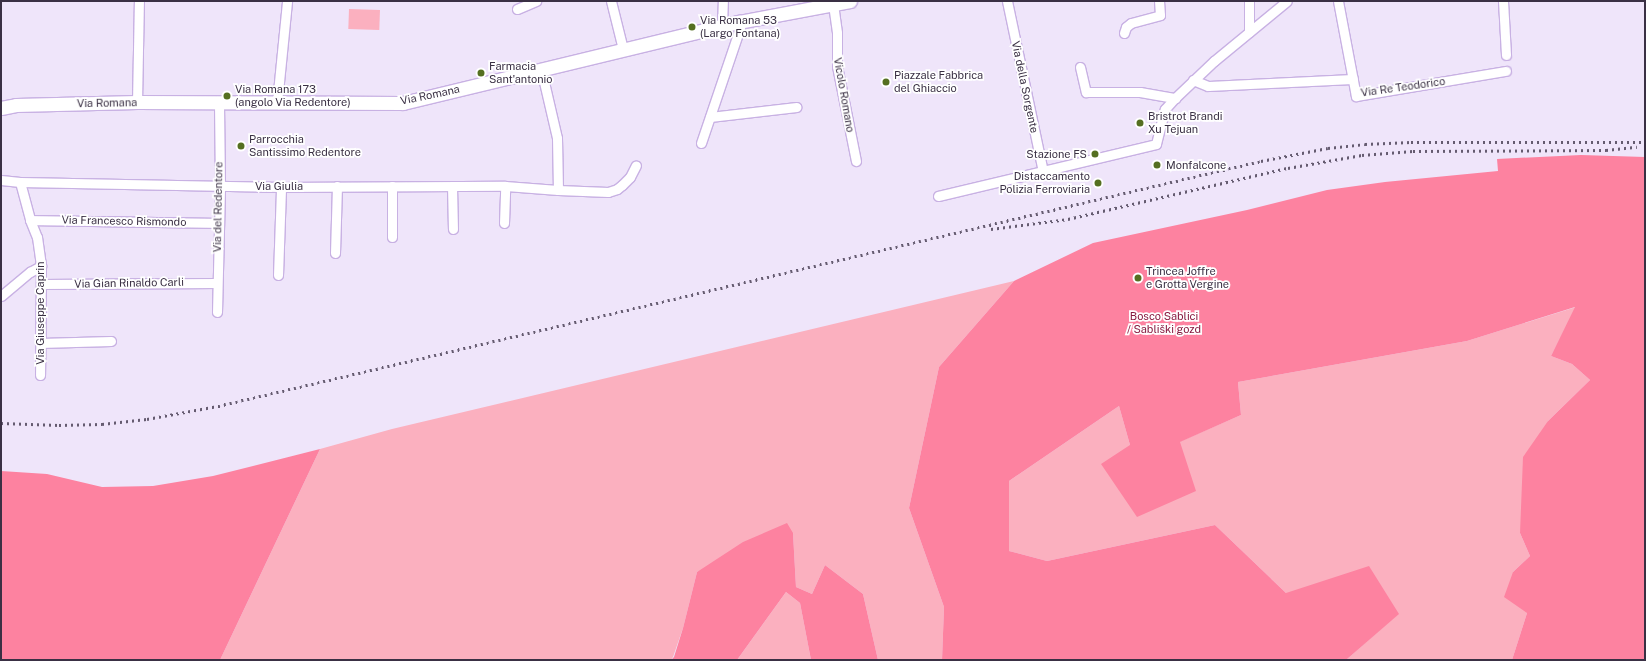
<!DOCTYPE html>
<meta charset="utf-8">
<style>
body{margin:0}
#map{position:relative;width:1646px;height:661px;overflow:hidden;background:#efe5fa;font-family:"Public Sans",sans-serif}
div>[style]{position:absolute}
.green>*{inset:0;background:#fbb0bf;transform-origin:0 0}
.forest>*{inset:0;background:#fd82a0}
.roads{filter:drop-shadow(1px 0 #c8b1e3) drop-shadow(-1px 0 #c8b1e3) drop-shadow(0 1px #c8b1e3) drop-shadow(0 -1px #c8b1e3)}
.street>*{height:9px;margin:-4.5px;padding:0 4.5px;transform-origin:4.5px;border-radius:4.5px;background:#fff}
.secondary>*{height:13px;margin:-6.5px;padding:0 6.5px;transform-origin:6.5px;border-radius:6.5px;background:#fff}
.rail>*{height:3px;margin-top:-1.5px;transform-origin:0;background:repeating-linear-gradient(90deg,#655b70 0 2px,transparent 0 6px)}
.dots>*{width:11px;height:11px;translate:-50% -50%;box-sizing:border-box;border:2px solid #fff;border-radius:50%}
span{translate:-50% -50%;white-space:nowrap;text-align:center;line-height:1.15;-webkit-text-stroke:3.5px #fff;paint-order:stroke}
.poi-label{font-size:11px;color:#3a3044}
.left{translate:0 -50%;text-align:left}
.right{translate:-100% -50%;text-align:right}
.street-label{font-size:11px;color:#3a3044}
.park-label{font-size:11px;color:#87193f}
.frame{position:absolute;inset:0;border:2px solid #3a3044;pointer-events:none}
</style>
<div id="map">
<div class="green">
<div style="left:349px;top:9px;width:31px;height:20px;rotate:2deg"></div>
<div style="clip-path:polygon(1014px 281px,939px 367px,909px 508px,944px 607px,942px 660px,878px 660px,863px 594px,825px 565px,812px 594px,796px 587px,793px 533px,697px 572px,683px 628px,673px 657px,671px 660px,220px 660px,320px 449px,392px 429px)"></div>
<div style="clip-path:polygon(1576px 307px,1551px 356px,1572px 364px,1590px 380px,1548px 421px,1520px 533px,1530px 556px,1513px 572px,1527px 613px,1512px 660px,1346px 660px,1398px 614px,1286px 593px,1215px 525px,1047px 561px,1009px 551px,1009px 481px,1119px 406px,1130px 445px,1179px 442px,1241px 415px,1238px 382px,1467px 341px)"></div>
<div style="clip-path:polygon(786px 592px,800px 603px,811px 660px,737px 660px)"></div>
</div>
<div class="forest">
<div style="clip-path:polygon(1581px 155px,1645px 157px,1645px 660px,1512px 660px,1527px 613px,1504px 597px,1513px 572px,1530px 556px,1520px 533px,1523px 457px,1548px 421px,1590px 380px,1572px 364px,1551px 356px,1575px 307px,1467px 341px,1238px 382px,1241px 415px,1180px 442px,1196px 491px,1137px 517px,1101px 464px,1130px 445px,1119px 406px,1009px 481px,1009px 551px,1047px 561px,1215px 525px,1286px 593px,1369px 566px,1399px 614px,1346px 660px,942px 660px,944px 607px,909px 508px,939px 367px,1014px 281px,1093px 243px,1247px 210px,1327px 190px,1385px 182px,1498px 171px,1497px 159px)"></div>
<div style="clip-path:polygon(320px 449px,220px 660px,1px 660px,1px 471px,47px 474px,102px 487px,153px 486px,213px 476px)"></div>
<div style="clip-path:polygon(787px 523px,793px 533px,796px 587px,812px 594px,825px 565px,863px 594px,878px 660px,810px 660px,811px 660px,800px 603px,786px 592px,737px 660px,671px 660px,674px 657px,683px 628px,697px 572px,743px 542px)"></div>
</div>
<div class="roads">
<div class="street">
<div style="left:611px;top:1px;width:49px;rotate:76deg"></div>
<div style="left:1007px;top:1px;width:175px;rotate:78.1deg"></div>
<div style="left:1249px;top:1px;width:31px;rotate:90deg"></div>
<div style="left:1338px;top:1px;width:97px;rotate:79.3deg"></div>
<div style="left:1356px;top:96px;width:152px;rotate:-9.5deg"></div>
<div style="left:1503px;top:1px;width:54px;rotate:86.8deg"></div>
<div style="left:833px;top:4px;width:29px;rotate:82deg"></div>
<div style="left:837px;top:33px;width:33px;rotate:90deg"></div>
<div style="left:837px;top:66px;width:97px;rotate:78.7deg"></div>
<div style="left:517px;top:9px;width:21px;rotate:-23deg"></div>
<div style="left:722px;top:26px;width:25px;rotate:-88deg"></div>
<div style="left:1124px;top:33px;width:6px;rotate:-72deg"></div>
<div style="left:1126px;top:27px;width:6px;rotate:-39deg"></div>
<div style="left:1131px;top:23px;width:30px;rotate:-15deg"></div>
<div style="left:1160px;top:15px;width:14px;rotate:-94deg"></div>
<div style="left:1080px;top:67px;width:26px;rotate:77deg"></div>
<div style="left:1086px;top:92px;width:54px"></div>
<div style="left:1140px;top:92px;width:36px;rotate:10deg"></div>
<div style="left:541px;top:69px;width:71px;rotate:76.9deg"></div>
<div style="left:557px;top:138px;width:52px;rotate:88.9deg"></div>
<div style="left:1193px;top:80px;width:16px;rotate:22deg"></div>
<div style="left:1208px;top:86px;width:145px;rotate:-2.8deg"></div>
<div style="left:137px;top:102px;width:101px;rotate:-88.9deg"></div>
<div style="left:277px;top:102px;width:101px;rotate:-84.3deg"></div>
<div style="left:710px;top:117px;width:87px;rotate:-6.6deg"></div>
<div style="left:701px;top:143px;width:121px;rotate:-71.3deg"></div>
<div style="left:740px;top:28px;width:6px;rotate:-99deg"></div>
<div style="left:1px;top:180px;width:19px;rotate:6deg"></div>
<div style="left:20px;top:182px;width:261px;rotate:1.1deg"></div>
<div style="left:281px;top:187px;width:224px;rotate:-0.3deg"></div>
<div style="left:505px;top:186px;width:53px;rotate:4.3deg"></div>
<div style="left:558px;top:190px;width:50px;rotate:2.3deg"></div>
<div style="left:608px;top:192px;width:9px;rotate:-18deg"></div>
<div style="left:617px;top:189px;width:6px;rotate:-39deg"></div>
<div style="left:622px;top:185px;width:11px;rotate:-45deg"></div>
<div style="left:630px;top:177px;width:13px;rotate:-63deg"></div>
<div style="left:20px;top:182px;width:39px;rotate:75deg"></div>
<div style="left:30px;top:220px;width:18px;rotate:68deg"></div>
<div style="left:37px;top:237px;width:29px;rotate:82deg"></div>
<div style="left:41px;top:266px;width:109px;rotate:90.5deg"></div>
<div style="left:452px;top:186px;width:43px;rotate:88.7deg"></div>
<div style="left:938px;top:196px;width:224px;rotate:-13.4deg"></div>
<div style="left:1156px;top:144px;width:36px;rotate:-76deg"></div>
<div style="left:1165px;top:109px;width:15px;rotate:-48deg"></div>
<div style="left:1175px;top:98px;width:54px;rotate:-43.5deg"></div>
<div style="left:1214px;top:61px;width:94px;rotate:-39.4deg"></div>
<div style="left:30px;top:220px;width:188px;rotate:0.9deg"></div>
<div style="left:504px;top:223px;width:37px;rotate:-88deg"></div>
<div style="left:392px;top:237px;width:51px;rotate:-90deg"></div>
<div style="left:335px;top:253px;width:67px;rotate:-88.3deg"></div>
<div style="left:278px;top:275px;width:88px;rotate:-88deg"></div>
<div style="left:42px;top:284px;width:175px;rotate:-0.3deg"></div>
<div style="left:1px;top:296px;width:38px;rotate:-40deg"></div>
<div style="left:30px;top:272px;width:13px;rotate:-29deg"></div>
<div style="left:217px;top:312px;width:126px;rotate:-88.6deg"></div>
<div style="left:220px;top:186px;width:84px;rotate:-90.7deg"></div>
<div style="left:40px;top:343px;width:71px;rotate:-1.6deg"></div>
</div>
<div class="secondary">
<div style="left:1px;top:108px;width:15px;rotate:-11deg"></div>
<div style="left:16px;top:105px;width:121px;rotate:-1.4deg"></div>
<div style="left:137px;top:102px;width:266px;rotate:0.2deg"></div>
<div style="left:403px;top:103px;width:346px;rotate:-13.6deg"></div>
<div style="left:739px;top:22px;width:113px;rotate:-10.7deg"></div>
</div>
</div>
<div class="rail">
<div style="left:991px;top:229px;width:78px;rotate:-7.4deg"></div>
<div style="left:1068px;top:219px;width:226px;rotate:-13.1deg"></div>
<div style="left:1288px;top:168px;width:75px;rotate:-10deg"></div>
<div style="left:1362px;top:155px;width:51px;rotate:-4.5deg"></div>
<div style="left:1413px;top:151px;width:193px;rotate:-0.3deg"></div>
<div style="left:1606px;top:150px;width:31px;rotate:-6deg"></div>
<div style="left:1px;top:423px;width:58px;rotate:2deg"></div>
<div style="left:59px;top:425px;width:43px;rotate:-1.3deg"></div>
<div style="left:102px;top:424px;width:45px;rotate:-6.3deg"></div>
<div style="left:147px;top:419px;width:72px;rotate:-10.4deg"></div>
<div style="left:218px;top:406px;width:1071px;rotate:-13.22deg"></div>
<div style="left:1261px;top:161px;width:68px;rotate:-11deg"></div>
<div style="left:1328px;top:148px;width:37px;rotate:-6deg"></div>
<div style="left:1365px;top:144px;width:46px;rotate:-2.5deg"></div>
<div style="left:1411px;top:142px;width:234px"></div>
</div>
<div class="dots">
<div style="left:692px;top:27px;background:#556f21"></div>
<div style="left:481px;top:73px;background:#556f21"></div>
<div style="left:886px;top:82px;background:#556f21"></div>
<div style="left:227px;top:96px;background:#556f21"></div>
<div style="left:1140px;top:123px;background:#556f21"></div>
<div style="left:241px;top:146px;background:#556f21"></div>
<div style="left:1095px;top:154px;background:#556f21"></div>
<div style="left:1157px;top:165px;background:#556f21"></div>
<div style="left:1098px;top:183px;background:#556f21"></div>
<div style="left:1138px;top:278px;background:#556f21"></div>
</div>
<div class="poi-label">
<span class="left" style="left:700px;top:27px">Via Romana 53<br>(Largo Fontana)</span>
<span class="left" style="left:489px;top:73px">Farmacia<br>Sant'antonio</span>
<span class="left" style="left:894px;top:82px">Piazzale Fabbrica<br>del Ghiaccio</span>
<span class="left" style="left:235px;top:96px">Via Romana 173<br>(angolo Via Redentore)</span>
<span class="left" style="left:1148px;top:123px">Bristrot Brandi<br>Xu Tejuan</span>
<span class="left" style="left:249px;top:146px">Parrocchia<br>Santissimo Redentore</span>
<span class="right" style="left:1087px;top:154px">Stazione FS</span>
<span class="left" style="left:1166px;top:165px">Monfalcone</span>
<span class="right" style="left:1090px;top:183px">Distaccamento<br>Polizia Ferroviaria</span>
<span class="left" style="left:1146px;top:278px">Trincea Joffre<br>e Grotta Vergine</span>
</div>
<div class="street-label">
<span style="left:1025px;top:87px;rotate:78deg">Via della Sorgente</span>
<span style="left:1403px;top:87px;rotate:-8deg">Via Re Teodorico</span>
<span style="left:430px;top:95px;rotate:-12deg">Via Romana</span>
<span style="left:844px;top:95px;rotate:80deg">Vicolo Romano</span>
<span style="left:107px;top:103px;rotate:-1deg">Via Romana</span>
<span style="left:279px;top:186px">Via Giulia</span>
<span style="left:218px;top:207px;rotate:-89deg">Via del Redentore</span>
<span style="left:124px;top:221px;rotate:1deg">Via Francesco Rismondo</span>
<span style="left:129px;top:283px;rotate:-1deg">Via Gian Rinaldo Carli</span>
<span style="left:40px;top:313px;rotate:-90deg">Via Giuseppe Caprin</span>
</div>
<div class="park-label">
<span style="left:1164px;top:323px">Bosco Sablici<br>/ Sabliški gozd</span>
</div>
<div class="frame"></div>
</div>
